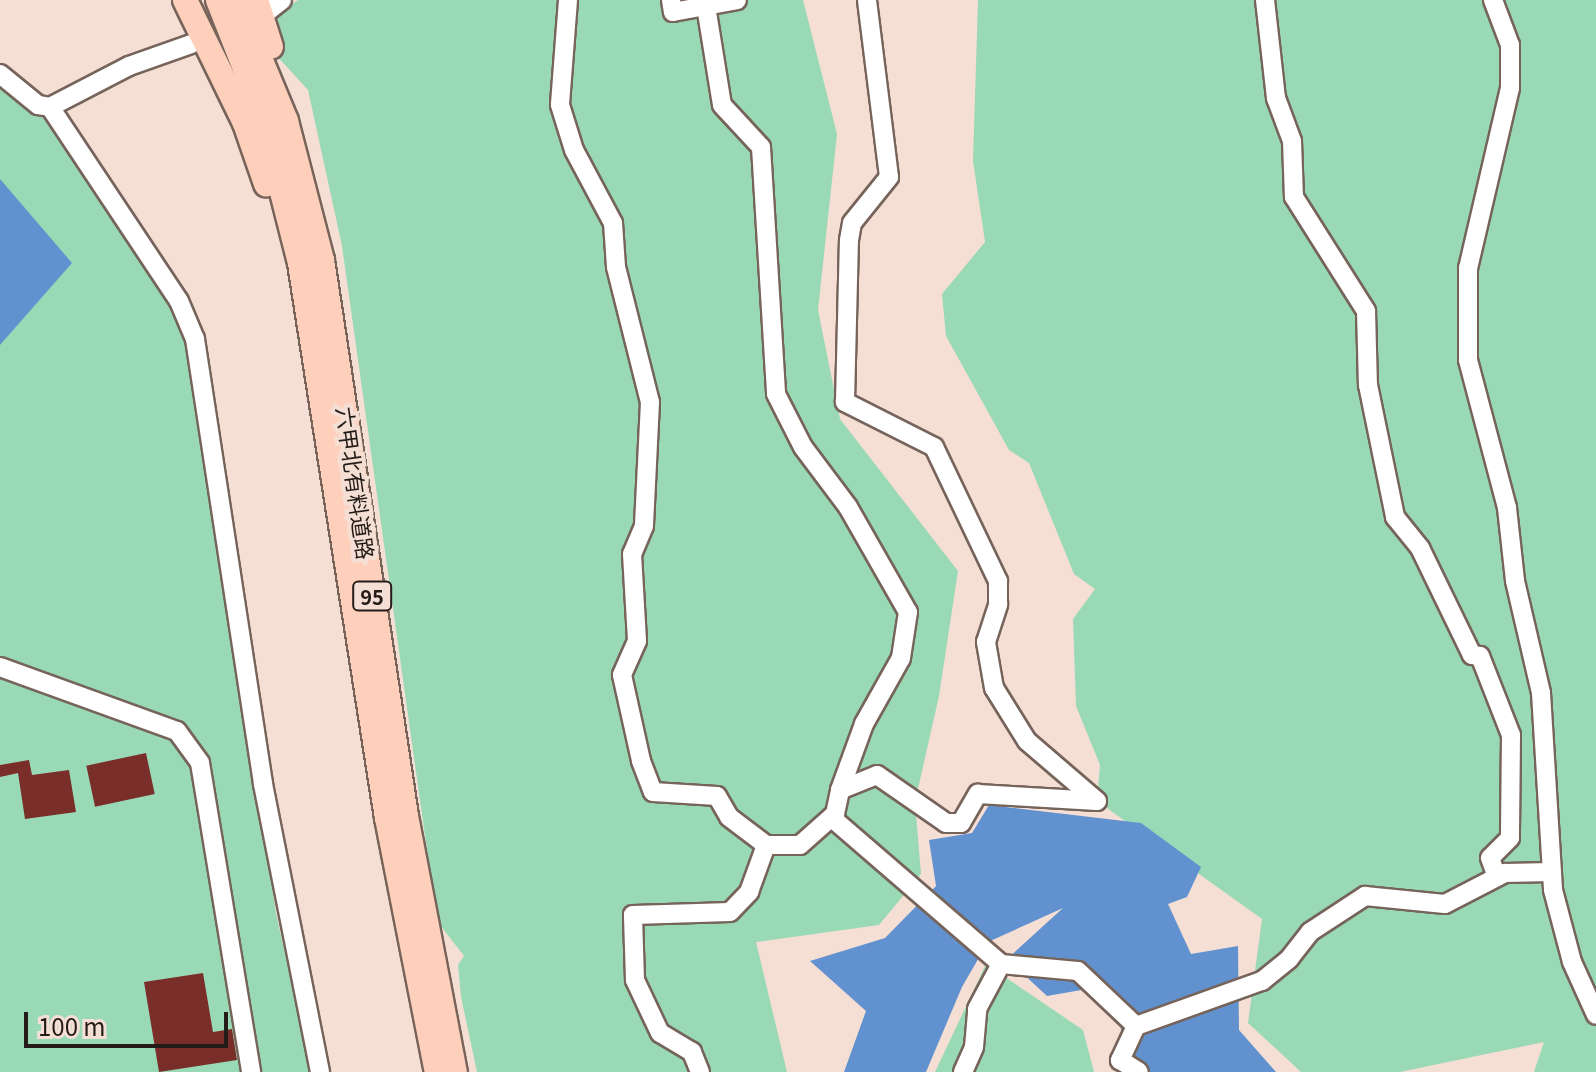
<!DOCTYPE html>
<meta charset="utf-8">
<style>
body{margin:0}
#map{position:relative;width:1596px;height:1072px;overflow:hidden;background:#f5dfd4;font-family:Georgia,"Noto Sans JP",serif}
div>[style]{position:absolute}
.green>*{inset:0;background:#99d9b6}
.water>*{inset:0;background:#6192cf}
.building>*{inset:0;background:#792e2a;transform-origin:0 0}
.roads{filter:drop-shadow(2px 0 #76645b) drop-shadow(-2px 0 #76645b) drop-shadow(0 2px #76645b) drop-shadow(0 -2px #76645b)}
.minor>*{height:18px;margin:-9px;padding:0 9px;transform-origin:9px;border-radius:9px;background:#fff}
.major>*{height:24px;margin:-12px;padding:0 12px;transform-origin:12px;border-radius:12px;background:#fed0bb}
span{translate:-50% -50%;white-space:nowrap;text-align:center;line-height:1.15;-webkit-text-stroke:8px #f5dfd4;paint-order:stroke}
.shield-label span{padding:2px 6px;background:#f5dfd4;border:2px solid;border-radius:6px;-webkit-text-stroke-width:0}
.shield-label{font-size:20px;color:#241c18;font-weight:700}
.street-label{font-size:22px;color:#241c18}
.scale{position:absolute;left:24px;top:1012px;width:204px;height:36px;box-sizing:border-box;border:4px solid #241c18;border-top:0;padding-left:10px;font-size:24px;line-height:28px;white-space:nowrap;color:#241c18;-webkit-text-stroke:6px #f5dfd4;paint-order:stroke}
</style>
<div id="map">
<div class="green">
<div style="clip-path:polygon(298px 0,803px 0,837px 134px,818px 310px,840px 419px,958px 571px,939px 696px,915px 802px,921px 874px,879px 925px,756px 942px,787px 1072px,477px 1072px,461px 997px,458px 965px,464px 956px,437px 921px,342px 246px,308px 90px,266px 44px,261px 27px)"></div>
<div style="clip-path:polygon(978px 0,1596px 0,1596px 1072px,1534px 1072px,1544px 1042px,1400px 1072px,1301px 1072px,1248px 1023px,1262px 919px,1097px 801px,1100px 765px,1076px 706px,1073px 619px,1095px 589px,1074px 574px,1029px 463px,1009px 450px,946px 336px,942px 294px,985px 242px,973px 161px)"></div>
<div style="clip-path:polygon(0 80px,39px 109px,89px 173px,175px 304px,189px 344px,276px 913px,311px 1072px,0 1072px)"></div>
<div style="clip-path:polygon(986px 964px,1083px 1030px,1094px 1072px,935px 1072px)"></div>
</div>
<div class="water">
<div style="clip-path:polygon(0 179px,72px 263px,0 345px)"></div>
<div style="clip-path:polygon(989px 805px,1141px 823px,1201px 867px,1187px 897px,1168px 904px,1191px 954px,1238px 946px,1239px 1030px,1276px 1072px,1132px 1072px,1110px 985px,1047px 996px,1007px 959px,1063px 908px,988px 942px,962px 987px,926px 1072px,844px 1072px,866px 1011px,810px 961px,885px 938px,936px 886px,929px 840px,972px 833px)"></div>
</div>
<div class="building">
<div style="left:146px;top:753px;width:42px;height:61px;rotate:78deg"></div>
<div style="clip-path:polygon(29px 760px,32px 775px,69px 770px,76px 812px,25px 819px,18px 773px,0 777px,0 765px)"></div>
<div style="clip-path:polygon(203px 973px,213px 1032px,232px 1029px,237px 1060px,159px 1072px,144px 982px)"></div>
</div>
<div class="roads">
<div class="minor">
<div style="left:568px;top:0;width:105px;rotate:94.4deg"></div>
<div style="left:560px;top:105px;width:47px;rotate:72.7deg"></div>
<div style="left:574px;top:150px;width:83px;rotate:61.9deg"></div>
<div style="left:613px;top:223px;width:44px;rotate:86.1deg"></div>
<div style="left:616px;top:267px;width:139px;rotate:75.9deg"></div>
<div style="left:650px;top:402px;width:124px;rotate:92.8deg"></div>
<div style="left:644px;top:526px;width:30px;rotate:113deg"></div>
<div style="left:632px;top:554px;width:87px;rotate:86.7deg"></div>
<div style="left:637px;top:641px;width:37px;rotate:114deg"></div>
<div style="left:622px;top:675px;width:88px;rotate:77.5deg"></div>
<div style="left:641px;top:761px;width:33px;rotate:69deg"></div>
<div style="left:653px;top:792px;width:64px;rotate:3.6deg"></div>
<div style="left:717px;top:796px;width:24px;rotate:60deg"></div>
<div style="left:729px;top:817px;width:46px;rotate:37.1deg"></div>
<div style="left:766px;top:845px;width:34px"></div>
<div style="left:800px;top:845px;width:47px;rotate:-41.5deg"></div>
<div style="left:835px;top:814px;width:25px;rotate:-78deg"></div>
<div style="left:840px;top:790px;width:40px;rotate:-22deg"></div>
<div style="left:877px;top:775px;width:84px;rotate:34.8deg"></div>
<div style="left:946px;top:823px;width:15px"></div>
<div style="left:961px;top:823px;width:34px;rotate:-60deg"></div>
<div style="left:978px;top:794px;width:119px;rotate:3.4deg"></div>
<div style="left:1097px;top:801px;width:92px;rotate:-139.4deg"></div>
<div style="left:1027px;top:741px;width:62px;rotate:-121.9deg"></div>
<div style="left:994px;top:688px;width:47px;rotate:-99.9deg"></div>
<div style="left:986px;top:642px;width:40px;rotate:-72deg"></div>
<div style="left:998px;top:604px;width:23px;rotate:-90deg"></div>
<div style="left:998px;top:581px;width:148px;rotate:-115.5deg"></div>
<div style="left:934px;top:447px;width:100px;rotate:-153.2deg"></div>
<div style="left:845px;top:402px;width:162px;rotate:-88.6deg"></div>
<div style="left:849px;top:240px;width:17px;rotate:-80deg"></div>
<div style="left:852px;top:223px;width:59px;rotate:-51.2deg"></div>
<div style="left:889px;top:177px;width:178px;rotate:-97.1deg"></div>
<div style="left:671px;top:0;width:12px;rotate:81deg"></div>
<div style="left:673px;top:12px;width:65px;rotate:-10.6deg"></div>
<div style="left:705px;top:0;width:106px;rotate:80.8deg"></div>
<div style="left:722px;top:105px;width:57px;rotate:47.1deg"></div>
<div style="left:761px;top:147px;width:247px;rotate:86.5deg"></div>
<div style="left:776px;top:394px;width:59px;rotate:63deg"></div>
<div style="left:803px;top:447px;width:75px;rotate:53.1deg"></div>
<div style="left:848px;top:507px;width:121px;rotate:60.3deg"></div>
<div style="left:908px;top:612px;width:47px;rotate:98.7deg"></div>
<div style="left:901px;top:658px;width:76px;rotate:119.3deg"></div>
<div style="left:864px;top:724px;width:70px;rotate:110deg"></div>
<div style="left:1265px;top:0;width:99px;rotate:83.6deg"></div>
<div style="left:1276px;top:98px;width:46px;rotate:69.6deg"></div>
<div style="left:1292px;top:141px;width:56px;rotate:88deg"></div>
<div style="left:1294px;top:197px;width:135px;rotate:57.7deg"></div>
<div style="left:1366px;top:311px;width:74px;rotate:88.5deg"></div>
<div style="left:1368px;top:385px;width:135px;rotate:78.4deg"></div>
<div style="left:1395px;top:517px;width:40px;rotate:51deg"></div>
<div style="left:1420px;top:548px;width:119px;rotate:64.1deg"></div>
<div style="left:1472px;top:655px;width:8px;rotate:7deg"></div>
<div style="left:1480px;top:656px;width:85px;rotate:68.6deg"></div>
<div style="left:1511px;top:735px;width:103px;rotate:90.6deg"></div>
<div style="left:1510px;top:838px;width:28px;rotate:135deg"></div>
<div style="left:1490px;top:858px;width:20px;rotate:70deg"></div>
<div style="left:1493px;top:0;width:48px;rotate:69.3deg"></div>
<div style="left:1510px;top:45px;width:43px;rotate:90deg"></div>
<div style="left:1510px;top:88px;width:185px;rotate:103.1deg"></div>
<div style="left:1468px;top:268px;width:92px;rotate:90deg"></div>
<div style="left:1468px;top:360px;width:153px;rotate:75.2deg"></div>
<div style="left:1507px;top:508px;width:73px;rotate:83.7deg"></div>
<div style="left:1515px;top:581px;width:115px;rotate:76.9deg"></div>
<div style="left:1541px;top:693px;width:197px;rotate:86.5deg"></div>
<div style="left:1553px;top:890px;width:74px;rotate:75.2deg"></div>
<div style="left:1572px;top:962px;width:58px;rotate:65.6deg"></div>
<div style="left:263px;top:15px;width:24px;rotate:-38deg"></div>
<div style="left:0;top:74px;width:49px;rotate:39.2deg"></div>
<div style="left:38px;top:105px;width:12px;rotate:9deg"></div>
<div style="left:50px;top:107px;width:89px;rotate:-27.4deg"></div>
<div style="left:129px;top:66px;width:66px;rotate:-19.5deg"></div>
<div style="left:50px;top:107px;width:233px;rotate:56.4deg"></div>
<div style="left:179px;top:301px;width:41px;rotate:67.2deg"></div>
<div style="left:195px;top:339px;width:450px;rotate:81.3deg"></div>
<div style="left:263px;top:784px;width:294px;rotate:78.8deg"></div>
<div style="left:0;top:667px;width:188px;rotate:19.9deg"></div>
<div style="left:177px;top:731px;width:39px;rotate:54deg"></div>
<div style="left:200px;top:763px;width:313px;rotate:80.6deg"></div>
<div style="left:832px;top:818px;width:223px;rotate:40.8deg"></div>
<div style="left:1136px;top:1026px;width:134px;rotate:-19.7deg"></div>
<div style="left:1262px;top:981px;width:35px;rotate:-39deg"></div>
<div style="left:1289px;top:959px;width:34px;rotate:-52deg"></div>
<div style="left:1310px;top:932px;width:66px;rotate:-33.2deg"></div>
<div style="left:1365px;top:896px;width:80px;rotate:5.7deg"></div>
<div style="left:1445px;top:904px;width:68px;rotate:-27.3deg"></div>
<div style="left:1505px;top:873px;width:47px;rotate:-1.2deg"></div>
<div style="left:700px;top:1072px;width:22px;rotate:-112deg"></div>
<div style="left:692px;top:1052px;width:37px;rotate:-149deg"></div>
<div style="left:660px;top:1033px;width:59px;rotate:-115.3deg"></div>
<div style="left:635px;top:980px;width:65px;rotate:-91.8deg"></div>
<div style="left:633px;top:915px;width:97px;rotate:-1.8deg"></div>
<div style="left:730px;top:912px;width:28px;rotate:-46deg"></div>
<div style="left:749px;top:892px;width:50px;rotate:-70.1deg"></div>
<div style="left:963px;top:1072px;width:27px;rotate:-66deg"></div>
<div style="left:974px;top:1047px;width:38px;rotate:-85deg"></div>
<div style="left:977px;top:1009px;width:51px;rotate:-61.9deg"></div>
<div style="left:1001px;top:964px;width:77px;rotate:5.2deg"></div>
<div style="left:1078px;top:971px;width:80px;rotate:43.5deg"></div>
<div style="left:1136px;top:1026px;width:38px;rotate:115deg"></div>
<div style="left:1120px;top:1060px;width:22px;rotate:32deg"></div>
</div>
<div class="major">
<div style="left:185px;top:0;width:137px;rotate:64deg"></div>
<div style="left:245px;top:123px;width:65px;rotate:71deg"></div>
<div style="left:218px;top:0;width:117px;rotate:68.5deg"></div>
<div style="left:261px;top:109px;width:159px;rotate:75.8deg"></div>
<div style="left:300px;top:263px;width:562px;rotate:81.09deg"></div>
<div style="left:387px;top:818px;width:259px;rotate:78.9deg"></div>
<div style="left:236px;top:0;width:131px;rotate:67.5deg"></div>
<div style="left:286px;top:121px;width:144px;rotate:75.5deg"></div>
<div style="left:322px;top:260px;width:562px;rotate:81.41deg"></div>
<div style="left:406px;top:816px;width:261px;rotate:79.2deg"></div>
<div style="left:256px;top:0;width:49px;rotate:72.3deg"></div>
</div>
</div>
<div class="shield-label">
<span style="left:372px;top:596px">95</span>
</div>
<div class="street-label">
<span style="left:356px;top:483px;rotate:82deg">六甲北有料道路</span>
</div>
<div class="scale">100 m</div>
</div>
